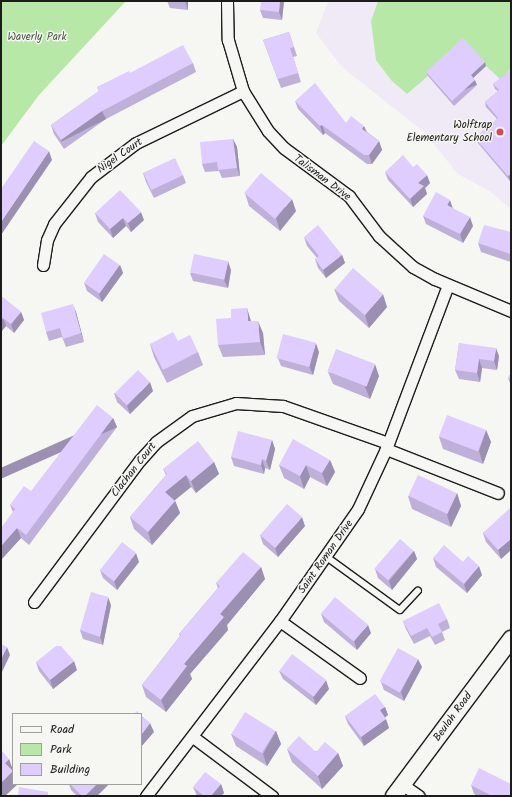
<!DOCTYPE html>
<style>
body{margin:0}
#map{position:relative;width:512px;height:797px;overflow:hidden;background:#f6f6f2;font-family:Kalam,sans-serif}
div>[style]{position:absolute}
.built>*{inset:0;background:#efeaf6}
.green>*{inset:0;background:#b7e8a7}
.roads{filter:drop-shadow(1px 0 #1c1c1c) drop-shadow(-1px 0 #1c1c1c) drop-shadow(0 1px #1c1c1c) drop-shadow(0 -1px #1c1c1c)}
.service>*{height:5.5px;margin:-2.75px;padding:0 2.75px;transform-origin:2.75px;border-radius:2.75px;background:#f6f6f2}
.minor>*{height:11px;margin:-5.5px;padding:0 5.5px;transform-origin:5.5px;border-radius:5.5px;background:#f6f6f2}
.secondary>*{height:16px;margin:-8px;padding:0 8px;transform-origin:8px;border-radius:8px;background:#f6f6f2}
.wall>*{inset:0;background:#bfb0da}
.shaded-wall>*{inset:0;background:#9b90b2;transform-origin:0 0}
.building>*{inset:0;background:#decdfe;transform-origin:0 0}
.dots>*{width:11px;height:11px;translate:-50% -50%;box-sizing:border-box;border:2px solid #f6f6f2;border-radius:50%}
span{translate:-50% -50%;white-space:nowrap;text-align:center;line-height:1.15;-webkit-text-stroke:3px #f6f6f2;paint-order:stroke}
.park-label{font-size:11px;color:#4a5946}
.poi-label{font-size:11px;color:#1c1c1c}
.right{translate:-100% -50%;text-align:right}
.street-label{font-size:11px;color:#1c1c1c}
.frame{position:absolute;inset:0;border:2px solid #1c1c1c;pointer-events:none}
.legend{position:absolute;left:12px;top:713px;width:130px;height:72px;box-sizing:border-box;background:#f6f6f2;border:1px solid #9f9f9c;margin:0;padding:5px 7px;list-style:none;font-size:12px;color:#1c1c1c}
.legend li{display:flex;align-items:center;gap:8px;height:20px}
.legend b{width:20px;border:1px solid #9f9f9c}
</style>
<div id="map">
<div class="built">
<div style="clip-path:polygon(328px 1px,511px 1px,511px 209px,491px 192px,458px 174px,424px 132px,342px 67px,316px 33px)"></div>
</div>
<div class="green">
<div style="clip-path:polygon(1px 1px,126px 1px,39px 95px,1px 146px)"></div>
<div style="clip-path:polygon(378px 1px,511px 1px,511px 69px,500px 79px,486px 66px,428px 76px,407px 94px,391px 80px,376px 60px,371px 21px)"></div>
</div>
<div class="roads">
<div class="service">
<div style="left:327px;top:557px;width:90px;rotate:36deg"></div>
<div style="left:400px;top:610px;width:26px;rotate:-47deg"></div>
</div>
<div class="minor">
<div style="left:227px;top:1px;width:39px;rotate:89deg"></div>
<div style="left:228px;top:40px;width:53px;rotate:73.6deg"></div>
<div style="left:243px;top:91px;width:47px;rotate:58deg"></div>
<div style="left:268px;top:131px;width:23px;rotate:47deg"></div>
<div style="left:284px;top:148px;width:81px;rotate:36.4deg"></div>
<div style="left:349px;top:196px;width:50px;rotate:53.1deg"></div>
<div style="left:379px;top:236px;width:46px;rotate:42.4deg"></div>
<div style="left:413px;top:267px;width:25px;rotate:29deg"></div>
<div style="left:435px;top:279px;width:82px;rotate:22.8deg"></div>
<div style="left:43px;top:265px;width:25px;rotate:-81deg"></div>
<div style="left:47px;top:240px;width:17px;rotate:-66deg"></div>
<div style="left:54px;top:224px;width:60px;rotate:-51.8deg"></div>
<div style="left:91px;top:177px;width:56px;rotate:-37.1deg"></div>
<div style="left:136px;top:143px;width:119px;rotate:-25.9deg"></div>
<div style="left:386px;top:449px;width:120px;rotate:21.4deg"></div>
<div style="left:34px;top:602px;width:177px;rotate:-53.3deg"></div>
<div style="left:140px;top:460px;width:24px;rotate:-48deg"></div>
<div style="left:156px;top:442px;width:44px;rotate:-35.8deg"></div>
<div style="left:192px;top:416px;width:46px;rotate:-16.5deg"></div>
<div style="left:236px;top:403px;width:47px;rotate:3.7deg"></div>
<div style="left:283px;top:406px;width:111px;rotate:19.4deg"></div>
<div style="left:280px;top:621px;width:98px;rotate:35.5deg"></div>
<div style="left:193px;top:737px;width:99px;rotate:36.8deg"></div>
<div style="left:403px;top:785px;width:19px;rotate:35deg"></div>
<div style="left:146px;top:796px;width:220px;rotate:-52.6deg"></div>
<div style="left:280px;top:621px;width:136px;rotate:-55.1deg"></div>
<div style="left:358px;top:509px;width:66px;rotate:-65deg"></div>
<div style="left:386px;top:449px;width:175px;rotate:-69.3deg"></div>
</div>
<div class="secondary">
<div style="left:394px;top:796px;width:196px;rotate:-53.3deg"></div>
</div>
</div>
<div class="wall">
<div style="clip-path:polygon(167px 1px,188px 1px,188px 10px,170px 8px)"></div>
<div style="clip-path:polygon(284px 1px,282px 20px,263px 18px,260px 10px)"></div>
<div style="clip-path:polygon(289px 32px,297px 56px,293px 57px,301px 82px,281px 88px,263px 40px)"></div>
<div style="clip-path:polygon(193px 63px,196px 72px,106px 119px,64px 149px,54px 134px,51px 125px,99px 91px,97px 87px,130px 73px)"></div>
<div style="clip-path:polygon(486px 66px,473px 78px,477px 85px,454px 106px,428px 76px,426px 72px)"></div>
<div style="clip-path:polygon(510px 71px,510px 181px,477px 142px,475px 138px,497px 119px,486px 107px,485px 102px,498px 91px,495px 89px,493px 84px)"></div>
<div style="clip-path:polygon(295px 101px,346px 123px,364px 126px,367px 132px,379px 141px,382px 150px,372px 164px,367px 164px,325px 133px,323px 135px,298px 109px)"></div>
<div style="clip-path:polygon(233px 139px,237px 147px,240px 176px,222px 178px,219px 171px,205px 172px,202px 164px)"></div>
<div style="clip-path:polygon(413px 167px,430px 183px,425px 188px,427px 194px,413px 207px,388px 180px,385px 172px)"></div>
<div style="clip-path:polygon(143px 173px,183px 175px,186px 183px,154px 198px,146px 182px)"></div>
<div style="clip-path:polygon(245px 193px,296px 211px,280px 231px,249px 206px)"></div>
<div style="clip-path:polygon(453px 208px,473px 226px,463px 243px,426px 224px,423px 216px)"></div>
<div style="clip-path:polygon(95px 213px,144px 220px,131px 232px,126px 226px,113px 238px,98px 222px)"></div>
<div style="clip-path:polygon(511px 232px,511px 262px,481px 252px,478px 243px)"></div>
<div style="clip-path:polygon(304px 237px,342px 255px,345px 263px,326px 278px,318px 268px,315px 259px,317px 258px,307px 246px)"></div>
<div style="clip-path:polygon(120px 265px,123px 273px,102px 302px,87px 291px,84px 283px)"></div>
<div style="clip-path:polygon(231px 270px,228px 288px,193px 281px,190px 273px)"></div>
<div style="clip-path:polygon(334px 289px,387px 307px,369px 328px,339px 301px)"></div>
<div style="clip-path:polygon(1px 296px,21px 312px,24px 320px,14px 333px,6px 326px,1px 332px)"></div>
<div style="clip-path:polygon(76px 312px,84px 342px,66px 347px,62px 337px,49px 341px,46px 332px)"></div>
<div style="clip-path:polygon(251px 321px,263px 333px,265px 355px,223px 357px,218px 345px)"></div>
<div style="clip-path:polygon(178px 341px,198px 352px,203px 365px,167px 383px,154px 357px,150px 344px)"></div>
<div style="clip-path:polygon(459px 343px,499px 356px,497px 370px,482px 368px,480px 382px,459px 379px,455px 370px)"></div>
<div style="clip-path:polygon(319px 352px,313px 375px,281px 366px,278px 358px)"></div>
<div style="clip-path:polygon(328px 372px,379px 376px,370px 399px,333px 384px)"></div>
<div style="clip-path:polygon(511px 373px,511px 386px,508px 378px)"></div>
<div style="clip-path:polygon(153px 391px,130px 414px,117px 402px,114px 393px)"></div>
<div style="clip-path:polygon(113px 418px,117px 427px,29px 545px,21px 538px,1px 560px,13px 512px,10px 505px,31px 491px)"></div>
<div style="clip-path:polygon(486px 430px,491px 442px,483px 464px,443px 449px,439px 437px)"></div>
<div style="clip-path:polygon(272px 440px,275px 449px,270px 470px,265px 468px,264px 474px,234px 466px,231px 457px)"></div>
<div style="clip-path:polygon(330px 460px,335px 472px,327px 486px,310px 477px,304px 489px,284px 478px,279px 465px)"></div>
<div style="clip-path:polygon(214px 462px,219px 474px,196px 493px,191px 487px,175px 500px,180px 513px,152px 545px,134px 529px,130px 517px,166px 475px,163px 469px)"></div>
<div style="clip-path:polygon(457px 493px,461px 506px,451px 527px,412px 509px,408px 496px)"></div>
<div style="clip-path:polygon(511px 510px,511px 550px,501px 559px,486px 542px,483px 533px)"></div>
<div style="clip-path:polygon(305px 526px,278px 557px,263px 544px,260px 535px)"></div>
<div style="clip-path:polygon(414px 551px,417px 559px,392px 590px,378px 578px,375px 569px)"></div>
<div style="clip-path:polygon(433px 558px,463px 562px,482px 575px,467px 593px,436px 567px)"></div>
<div style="clip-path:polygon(139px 562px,117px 590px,103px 578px,100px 570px)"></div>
<div style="clip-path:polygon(261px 567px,265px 579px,227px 625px,228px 630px,190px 674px,192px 679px,166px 712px,146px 697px,142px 685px,180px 636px,179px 634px,218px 588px,216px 583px)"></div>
<div style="clip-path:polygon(111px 605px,103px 645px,83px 639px,80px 630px)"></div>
<div style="clip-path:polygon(321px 614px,371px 633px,357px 650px,324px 622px)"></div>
<div style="clip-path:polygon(447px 619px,450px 628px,442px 632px,445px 640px,435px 645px,430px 636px,414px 644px,406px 629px,403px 621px)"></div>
<div style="clip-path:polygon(36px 662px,77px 670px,53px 689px,39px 671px)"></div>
<div style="clip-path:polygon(422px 667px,404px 701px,384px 690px,381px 682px)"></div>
<div style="clip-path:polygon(279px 671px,329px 689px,316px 705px,283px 679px)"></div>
<div style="clip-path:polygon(385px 707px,388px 715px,385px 717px,389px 728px,364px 746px,348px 724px,345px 716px)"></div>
<div style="clip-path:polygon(276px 731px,281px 744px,267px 766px,236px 746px,231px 734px)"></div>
<div style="clip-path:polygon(287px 749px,338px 753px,343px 766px,322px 789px,292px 762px)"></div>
<div style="clip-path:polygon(69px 784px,109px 784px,97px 796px,77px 796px,71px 790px)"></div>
<div style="clip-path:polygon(221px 784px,224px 793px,221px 796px,197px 796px,193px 787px)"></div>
<div style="clip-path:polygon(471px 785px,511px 796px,478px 796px,474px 794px)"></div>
</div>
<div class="shaded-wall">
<div style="clip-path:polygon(185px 1px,188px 1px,188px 10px)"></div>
<div style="clip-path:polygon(280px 1px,284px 1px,282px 20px,279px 12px)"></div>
<div style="clip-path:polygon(485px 62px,486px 66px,472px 79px,471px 75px)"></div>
<div style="left:475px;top:80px;width:5px;height:31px;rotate:68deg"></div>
<div style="left:102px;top:111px;width:9px;height:50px;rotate:63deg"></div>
<div style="clip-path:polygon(322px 125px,325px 133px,323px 135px,320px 126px)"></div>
<div style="clip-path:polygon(364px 126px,367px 134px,362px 129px)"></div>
<div style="clip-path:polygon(233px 139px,237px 147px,240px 176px,237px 168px)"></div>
<div style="clip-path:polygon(379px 141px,382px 150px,372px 164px,369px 155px)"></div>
<div style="clip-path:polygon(49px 151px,52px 160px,1px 235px,1px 222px)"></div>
<div style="clip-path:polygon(511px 174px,511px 180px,510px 181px,508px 176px)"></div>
<div style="clip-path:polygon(427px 175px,430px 183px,425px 188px,427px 194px,413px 207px,410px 199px,418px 183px)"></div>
<div style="clip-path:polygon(292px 199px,296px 211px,280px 231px,276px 218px)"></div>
<div style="clip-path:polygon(450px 200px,453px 209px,447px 205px)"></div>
<div style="clip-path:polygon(141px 212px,144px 220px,131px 232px,128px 223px)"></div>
<div style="clip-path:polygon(470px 217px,473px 226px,463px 243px,460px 234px)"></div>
<div style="clip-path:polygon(123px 218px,126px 226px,113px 238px,110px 229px)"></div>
<div style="clip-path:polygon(342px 255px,345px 263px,326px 278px,323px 270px)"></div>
<div style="clip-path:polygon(228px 261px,231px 270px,228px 288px,224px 280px)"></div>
<div style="clip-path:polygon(120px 265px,123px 273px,102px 302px,99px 294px)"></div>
<div style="clip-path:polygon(383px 294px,387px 307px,369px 328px,365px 315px)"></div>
<div style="clip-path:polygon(73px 304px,76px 312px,84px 342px,81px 333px)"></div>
<div style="clip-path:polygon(247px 308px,251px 321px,252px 334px,248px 321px)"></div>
<div style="clip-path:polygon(21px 312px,24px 320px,14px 333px,11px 324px)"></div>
<div style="clip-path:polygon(3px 318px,6px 326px,1px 332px,1px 320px)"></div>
<div style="clip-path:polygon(258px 321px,263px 333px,265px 355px,260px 342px)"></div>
<div style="clip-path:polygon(316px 343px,319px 352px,313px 375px,309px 366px)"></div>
<div style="clip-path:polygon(496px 348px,499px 356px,497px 370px,494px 361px)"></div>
<div style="clip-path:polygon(479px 359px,482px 368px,480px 382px,477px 373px)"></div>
<div style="clip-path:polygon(375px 364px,379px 376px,370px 399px,365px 387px)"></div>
<div style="clip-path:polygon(150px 382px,153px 391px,130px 414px,127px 406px)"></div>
<div style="left:113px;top:418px;width:10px;height:146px;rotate:66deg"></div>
<div style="clip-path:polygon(486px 430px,491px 442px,483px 464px,479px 451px)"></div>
<div style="clip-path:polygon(272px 440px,275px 449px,270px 470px,266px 461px)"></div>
<div style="clip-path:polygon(262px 459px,265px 468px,264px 474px,261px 465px)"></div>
<div style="clip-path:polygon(330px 460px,335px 472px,327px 486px,322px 473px)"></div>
<div style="clip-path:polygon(214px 462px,219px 474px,196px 493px,191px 481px)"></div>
<div style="clip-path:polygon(306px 465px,310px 477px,304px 489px,300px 476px)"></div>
<div style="clip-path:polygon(186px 475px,191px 487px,170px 504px,165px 492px)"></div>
<div style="clip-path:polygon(457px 493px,461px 506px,451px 527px,447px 515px)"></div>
<div style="clip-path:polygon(175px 501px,180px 513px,152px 545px,148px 532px)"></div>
<div style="clip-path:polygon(302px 517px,305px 526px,278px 557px,275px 548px)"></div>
<div style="clip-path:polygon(17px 528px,21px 538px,1px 560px,1px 546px)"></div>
<div style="clip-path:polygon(511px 539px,511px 550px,501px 559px,498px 550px)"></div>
<div style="clip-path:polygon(414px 551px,417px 559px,392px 590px,389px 581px)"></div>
<div style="clip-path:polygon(136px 553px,139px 562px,117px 590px,114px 581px)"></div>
<div style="clip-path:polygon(479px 566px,482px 575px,467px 593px,464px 584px)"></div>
<div style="clip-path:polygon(261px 567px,265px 579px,227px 625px,228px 630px,190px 674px,192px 679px,166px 712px,161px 700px,184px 664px,220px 614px)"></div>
<div style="clip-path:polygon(108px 597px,111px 605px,103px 645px,100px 637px)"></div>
<div style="clip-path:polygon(368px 625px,371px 633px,357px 650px,354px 641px)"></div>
<div style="clip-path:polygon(7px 647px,10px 655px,1px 674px,1px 659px)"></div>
<div style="clip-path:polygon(418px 659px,422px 667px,404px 701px,401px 692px)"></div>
<div style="clip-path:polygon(74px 661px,77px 670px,53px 689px,50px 680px)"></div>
<div style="clip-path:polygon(326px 680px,329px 689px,316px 705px,313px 697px)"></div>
<div style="clip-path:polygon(385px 707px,388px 715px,383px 719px,380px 710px)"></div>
<div style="clip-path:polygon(386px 719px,389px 728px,364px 746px,361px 737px)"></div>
<div style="clip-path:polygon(150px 723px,154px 732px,141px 747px,141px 735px)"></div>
<div style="clip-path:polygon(276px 731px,281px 744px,267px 766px,263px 754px)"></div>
<div style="clip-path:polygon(338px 753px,343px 766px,322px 789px,318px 776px)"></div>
<div style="clip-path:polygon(9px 759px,13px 770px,13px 784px,18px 784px,5px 796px,1px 796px,1px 783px,5px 763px)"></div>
<div style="clip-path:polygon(97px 784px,109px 784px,97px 796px,85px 796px)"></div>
<div style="clip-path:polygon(221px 784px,224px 793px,221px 796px,211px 796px)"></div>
</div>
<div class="building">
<div style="clip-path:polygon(261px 1px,280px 1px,279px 12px,260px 10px)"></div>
<div style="clip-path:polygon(289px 32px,294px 47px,290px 48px,298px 73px,278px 79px,263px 40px)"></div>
<div style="clip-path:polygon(463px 38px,485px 62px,471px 75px,475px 80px,452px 101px,426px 72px)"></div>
<div style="clip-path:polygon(183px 45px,193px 63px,102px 111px,61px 140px,51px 125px,99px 91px,97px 87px,129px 71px,130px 73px)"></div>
<div style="clip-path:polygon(510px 71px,511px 72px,511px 174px,508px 176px,475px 138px,498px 118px,485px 102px,499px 90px,493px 84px)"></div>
<div style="clip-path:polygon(315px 83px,346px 123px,351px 116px,364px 126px,362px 129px,379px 141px,369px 155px,364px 155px,322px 125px,320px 126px,295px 101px)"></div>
<div style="clip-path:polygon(233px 139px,237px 168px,218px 170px,217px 162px,202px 164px,200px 142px)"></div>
<div style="clip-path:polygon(34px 141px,49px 151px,1px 222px,1px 189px)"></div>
<div style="clip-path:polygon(403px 155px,413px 167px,417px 164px,427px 175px,418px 183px,424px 186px,410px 199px,385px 172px)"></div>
<div style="left:175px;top:158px;width:19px;height:35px;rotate:65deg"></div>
<div style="left:261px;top:173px;width:40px;height:26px;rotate:40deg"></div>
<div style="clip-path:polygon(120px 190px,141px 212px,128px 223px,123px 218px,110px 229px,95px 213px)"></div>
<div style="clip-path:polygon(436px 192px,450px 200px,447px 205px,470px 217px,460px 234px,423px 216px)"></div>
<div style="clip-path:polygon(318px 225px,342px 255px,323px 270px,315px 259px,319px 256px,304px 237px)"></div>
<div style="clip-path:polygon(484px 225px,511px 232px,511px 253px,510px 254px,478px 243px)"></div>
<div style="left:104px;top:254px;width:19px;height:35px;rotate:35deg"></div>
<div style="left:194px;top:254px;width:35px;height:19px;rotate:12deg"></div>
<div style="left:353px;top:268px;width:40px;height:28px;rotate:41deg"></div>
<div style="clip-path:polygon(1px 296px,21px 312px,11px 324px,3px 318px,1px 320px)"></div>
<div style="clip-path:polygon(73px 304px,81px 333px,63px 339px,60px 328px,46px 332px,41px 313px)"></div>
<div style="clip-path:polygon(247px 308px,248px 321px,258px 321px,260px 342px,218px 345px,216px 319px,231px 318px,231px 309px)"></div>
<div style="clip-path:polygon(173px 332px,178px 341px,190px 335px,198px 352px,163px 370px,150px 344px)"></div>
<div style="left:283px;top:334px;width:34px;height:25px;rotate:15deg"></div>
<div style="clip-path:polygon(459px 343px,496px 348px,494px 361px,479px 359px,477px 373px,455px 370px)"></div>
<div style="left:336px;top:349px;width:42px;height:24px;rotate:21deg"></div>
<div style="left:138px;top:370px;width:17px;height:33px;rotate:45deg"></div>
<div style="clip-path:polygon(511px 373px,511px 379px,508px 378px)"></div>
<div style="clip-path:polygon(97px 405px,113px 418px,26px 535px,17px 528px,1px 546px,1px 528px,15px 509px,10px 505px,24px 486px,31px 491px)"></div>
<div style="left:447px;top:415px;width:42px;height:23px;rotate:21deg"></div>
<div style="clip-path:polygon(238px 431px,272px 440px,266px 461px,262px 459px,261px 465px,231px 457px)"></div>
<div style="clip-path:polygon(293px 439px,330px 460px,322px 473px,306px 465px,300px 476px,279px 465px)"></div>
<div style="clip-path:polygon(198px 441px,214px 462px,191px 481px,186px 475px,165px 492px,175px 501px,148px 532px,130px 517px,167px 474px,163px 469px)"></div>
<div style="left:418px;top:475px;width:43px;height:23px;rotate:25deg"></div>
<div style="left:287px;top:504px;width:20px;height:41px;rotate:41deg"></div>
<div style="clip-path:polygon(510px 508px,511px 510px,511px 539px,498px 550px,483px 533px)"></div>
<div style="left:400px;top:539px;width:18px;height:39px;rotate:41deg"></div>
<div style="left:122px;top:542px;width:18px;height:36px;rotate:38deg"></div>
<div style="clip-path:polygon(444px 545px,463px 562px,468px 556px,479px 566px,464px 584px,433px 558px)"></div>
<div style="clip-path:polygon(243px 552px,261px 567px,220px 614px,224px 617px,184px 664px,187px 666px,161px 700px,142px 685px,181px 635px,179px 634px,220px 586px,216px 583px)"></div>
<div style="clip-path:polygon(91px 592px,108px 597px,100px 637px,80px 630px)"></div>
<div style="left:335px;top:597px;width:43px;height:22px;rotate:40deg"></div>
<div style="clip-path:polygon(439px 603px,447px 619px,438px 624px,442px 632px,432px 637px,427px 628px,411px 636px,403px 621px)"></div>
<div style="clip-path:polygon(1px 644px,7px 647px,1px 659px)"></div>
<div style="clip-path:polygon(56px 646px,61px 646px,74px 661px,50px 680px,36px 662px)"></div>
<div style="left:398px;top:648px;width:23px;height:38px;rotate:29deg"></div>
<div style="left:292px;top:654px;width:43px;height:21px;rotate:37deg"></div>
<div style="clip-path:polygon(375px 694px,385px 707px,380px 710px,386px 719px,361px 737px,345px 716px)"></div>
<div style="clip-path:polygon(137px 711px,140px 714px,134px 714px)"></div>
<div style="left:245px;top:712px;width:36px;height:26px;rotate:32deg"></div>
<div style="clip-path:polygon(141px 715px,150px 723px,141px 735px)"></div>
<div style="clip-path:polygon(299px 736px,316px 752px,325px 742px,338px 753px,318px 776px,287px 749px)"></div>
<div style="clip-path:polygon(1px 750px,9px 759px,5px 763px,13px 771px,1px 783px)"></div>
<div style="clip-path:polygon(479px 768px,511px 784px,511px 796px,492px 796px,471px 785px)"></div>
<div style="clip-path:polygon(205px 772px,221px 784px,211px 796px,204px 796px,193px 787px)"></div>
<div style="clip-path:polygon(70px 784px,97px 784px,85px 796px,82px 796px)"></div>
<div style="clip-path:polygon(19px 787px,48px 792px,48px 796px,18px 796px)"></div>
</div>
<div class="dots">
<div style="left:500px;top:132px;background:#d1495b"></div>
</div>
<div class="park-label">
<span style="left:37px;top:37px">Waverly Park</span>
</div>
<div class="poi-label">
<span class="right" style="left:492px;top:132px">Wolftrap<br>Elementary School</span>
</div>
<div class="street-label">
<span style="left:120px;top:156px;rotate:-35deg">Nigel Court</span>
<span style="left:322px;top:178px;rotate:37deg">Talisman Drive</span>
<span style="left:134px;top:470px;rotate:-52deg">Clachan Court</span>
<span style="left:326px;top:557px;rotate:-55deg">Saint Roman Drive</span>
<span style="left:453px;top:717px;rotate:-54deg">Beulah Road</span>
</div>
<div class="frame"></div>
<ul class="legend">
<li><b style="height:5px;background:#f6f6f2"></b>Road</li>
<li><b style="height:11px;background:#b7e8a7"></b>Park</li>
<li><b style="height:11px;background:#decdfe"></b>Building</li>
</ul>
</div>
